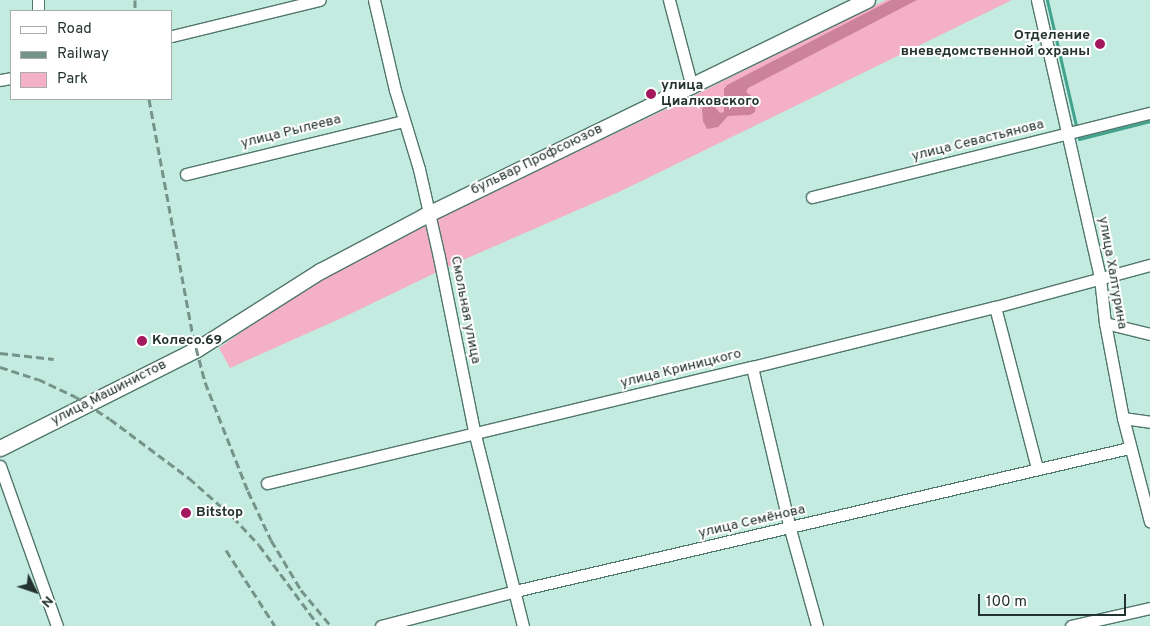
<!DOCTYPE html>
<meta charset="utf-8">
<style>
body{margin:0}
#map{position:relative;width:1150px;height:626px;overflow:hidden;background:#c3ebdf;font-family:Overpass,sans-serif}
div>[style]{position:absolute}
.green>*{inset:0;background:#f4b0c7}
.forest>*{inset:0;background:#cd829c}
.stream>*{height:3px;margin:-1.5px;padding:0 1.5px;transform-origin:1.5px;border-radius:1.5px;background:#42a38d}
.roads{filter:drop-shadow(1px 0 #51766c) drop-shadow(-1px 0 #51766c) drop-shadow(0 1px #51766c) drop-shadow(0 -1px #51766c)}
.minor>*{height:11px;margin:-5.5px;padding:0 5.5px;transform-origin:5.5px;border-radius:5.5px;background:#fff}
.secondary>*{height:15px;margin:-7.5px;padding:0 7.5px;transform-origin:7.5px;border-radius:7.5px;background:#fff}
.rail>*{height:3px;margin-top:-1.5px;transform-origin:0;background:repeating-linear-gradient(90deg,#76938a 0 8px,transparent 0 12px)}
.dots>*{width:14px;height:14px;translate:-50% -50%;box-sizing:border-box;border:2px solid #fff;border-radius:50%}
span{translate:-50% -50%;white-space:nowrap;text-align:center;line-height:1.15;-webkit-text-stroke:4px #fff;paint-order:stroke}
.poi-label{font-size:14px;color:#23332f;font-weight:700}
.right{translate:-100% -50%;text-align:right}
.left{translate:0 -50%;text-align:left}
.street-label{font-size:14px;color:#23332f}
.legend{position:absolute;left:10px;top:10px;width:162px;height:90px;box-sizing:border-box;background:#fff;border:1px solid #a7adac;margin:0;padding:6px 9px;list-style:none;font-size:15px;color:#23332f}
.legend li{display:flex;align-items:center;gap:10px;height:25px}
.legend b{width:25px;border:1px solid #a7adac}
.north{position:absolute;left:10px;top:566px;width:50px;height:50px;-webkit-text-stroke:4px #fff;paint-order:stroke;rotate:131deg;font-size:14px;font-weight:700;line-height:20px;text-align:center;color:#23332f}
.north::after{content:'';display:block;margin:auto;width:18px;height:22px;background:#23332f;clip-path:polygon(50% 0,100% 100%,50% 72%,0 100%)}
.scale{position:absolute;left:978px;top:594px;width:148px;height:22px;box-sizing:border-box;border:2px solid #23332f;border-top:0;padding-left:6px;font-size:15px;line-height:18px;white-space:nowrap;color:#23332f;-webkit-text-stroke:4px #fff;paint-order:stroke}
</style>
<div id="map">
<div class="green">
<div style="clip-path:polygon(886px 0,1012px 0,619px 192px,456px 263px,346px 316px,230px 368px,219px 348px,295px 294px,374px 249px,683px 101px)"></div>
</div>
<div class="forest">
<div style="clip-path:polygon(891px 0,917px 0,748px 88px,746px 92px,756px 99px,755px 112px,750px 115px,728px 116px,718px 127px,707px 129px,703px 121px,702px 109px,704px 105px,714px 106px,720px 113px,724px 112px,724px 89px,727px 85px)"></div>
</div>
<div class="stream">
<div style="left:1047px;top:0;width:129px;rotate:77deg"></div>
<div style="left:1079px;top:135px;width:4px;rotate:90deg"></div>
<div style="left:1079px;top:139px;width:73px;rotate:-14.2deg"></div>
</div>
<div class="roads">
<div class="minor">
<div style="left:374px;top:0;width:92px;rotate:76.9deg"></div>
<div style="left:395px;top:90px;width:83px;rotate:73.1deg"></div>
<div style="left:419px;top:169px;width:90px;rotate:77.2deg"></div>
<div style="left:439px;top:257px;width:182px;rotate:78.6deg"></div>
<div style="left:475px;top:435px;width:197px;rotate:75.9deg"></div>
<div style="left:669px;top:0;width:90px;rotate:75.2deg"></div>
<div style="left:1037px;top:0;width:285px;rotate:77.2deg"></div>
<div style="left:1100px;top:278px;width:45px;rotate:83.7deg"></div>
<div style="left:1105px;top:323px;width:97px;rotate:79.3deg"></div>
<div style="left:1123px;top:418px;width:107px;rotate:75.4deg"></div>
<div style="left:38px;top:11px;width:11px;rotate:-90deg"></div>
<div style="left:172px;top:36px;width:152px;rotate:-13.7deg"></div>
<div style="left:0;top:80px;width:11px;rotate:-10deg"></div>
<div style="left:186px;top:174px;width:224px;rotate:-13.7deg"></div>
<div style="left:812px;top:197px;width:348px;rotate:-14deg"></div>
<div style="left:995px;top:307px;width:166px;rotate:75.4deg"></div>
<div style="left:1105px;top:323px;width:46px;rotate:13.7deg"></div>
<div style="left:752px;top:367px;width:166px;rotate:76.8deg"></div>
<div style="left:790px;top:529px;width:101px;rotate:74.4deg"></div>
<div style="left:1123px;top:418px;width:27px;rotate:8deg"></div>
<div style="left:0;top:466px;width:170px;rotate:70.4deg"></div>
<div style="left:267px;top:483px;width:499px;rotate:-13.5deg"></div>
<div style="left:752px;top:367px;width:250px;rotate:-13.9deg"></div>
<div style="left:995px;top:307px;width:161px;rotate:-15.2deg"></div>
<div style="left:381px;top:626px;width:138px;rotate:-14.6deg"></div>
<div style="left:515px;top:591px;width:630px;rotate:-13.11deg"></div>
<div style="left:1071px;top:626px;width:81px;rotate:-12.8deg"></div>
</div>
<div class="secondary">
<div style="left:0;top:448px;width:220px;rotate:-26.7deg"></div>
<div style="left:197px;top:349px;width:146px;rotate:-32.4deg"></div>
<div style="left:320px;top:271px;width:118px;rotate:-27.9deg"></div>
<div style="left:424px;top:216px;width:493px;rotate:-26deg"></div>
</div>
</div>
<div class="rail">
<div style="left:135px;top:0;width:11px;rotate:90deg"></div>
<div style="left:149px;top:99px;width:241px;rotate:79.5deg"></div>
<div style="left:193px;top:336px;width:48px;rotate:75.4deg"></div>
<div style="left:205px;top:382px;width:117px;rotate:68.5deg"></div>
<div style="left:248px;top:491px;width:54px;rotate:64.9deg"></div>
<div style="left:271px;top:540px;width:58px;rotate:59deg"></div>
<div style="left:301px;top:590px;width:47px;rotate:50.2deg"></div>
<div style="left:0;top:353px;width:54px;rotate:6.3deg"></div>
<div style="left:0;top:367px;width:40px;rotate:18deg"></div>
<div style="left:38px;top:379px;width:42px;rotate:25.3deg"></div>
<div style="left:76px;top:397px;width:40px;rotate:32.9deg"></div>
<div style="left:110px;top:419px;width:99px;rotate:36.8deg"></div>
<div style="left:189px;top:478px;width:59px;rotate:41.6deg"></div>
<div style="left:233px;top:517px;width:38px;rotate:47deg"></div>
<div style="left:259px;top:545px;width:101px;rotate:53.5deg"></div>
<div style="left:226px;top:550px;width:90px;rotate:57.2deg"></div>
</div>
<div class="dots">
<div style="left:1100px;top:44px;background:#a4185e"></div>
<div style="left:651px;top:94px;background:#a4185e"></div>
<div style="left:142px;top:341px;background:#a4185e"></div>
<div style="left:186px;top:513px;background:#a4185e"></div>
</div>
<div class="poi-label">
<span class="right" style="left:1090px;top:44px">Отделение<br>вневедомственной охраны</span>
<span class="left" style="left:661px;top:94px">улица<br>Циалковского</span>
<span class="left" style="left:152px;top:341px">Колесо.69</span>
<span class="left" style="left:196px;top:513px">Bitstop</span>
</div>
<div class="street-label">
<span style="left:291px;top:132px;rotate:-14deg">улица Рылеева</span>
<span style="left:978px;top:141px;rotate:-14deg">улица Севастьянова</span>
<span style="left:537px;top:160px;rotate:-26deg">бульвар Профсоюзов</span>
<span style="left:1112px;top:273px;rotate:80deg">улица Халтурина</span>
<span style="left:465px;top:310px;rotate:79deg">Смольная улица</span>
<span style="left:681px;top:369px;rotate:-14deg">улица Криницкого</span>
<span style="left:109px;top:393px;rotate:-27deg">улица Машинистов</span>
<span style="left:752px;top:522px;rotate:-13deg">улица Семёнова</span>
</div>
<ul class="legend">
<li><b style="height:6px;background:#fff"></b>Road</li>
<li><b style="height:6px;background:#76938a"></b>Railway</li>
<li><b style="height:14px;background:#f4b0c7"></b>Park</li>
</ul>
<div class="north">N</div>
<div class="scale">100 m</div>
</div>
